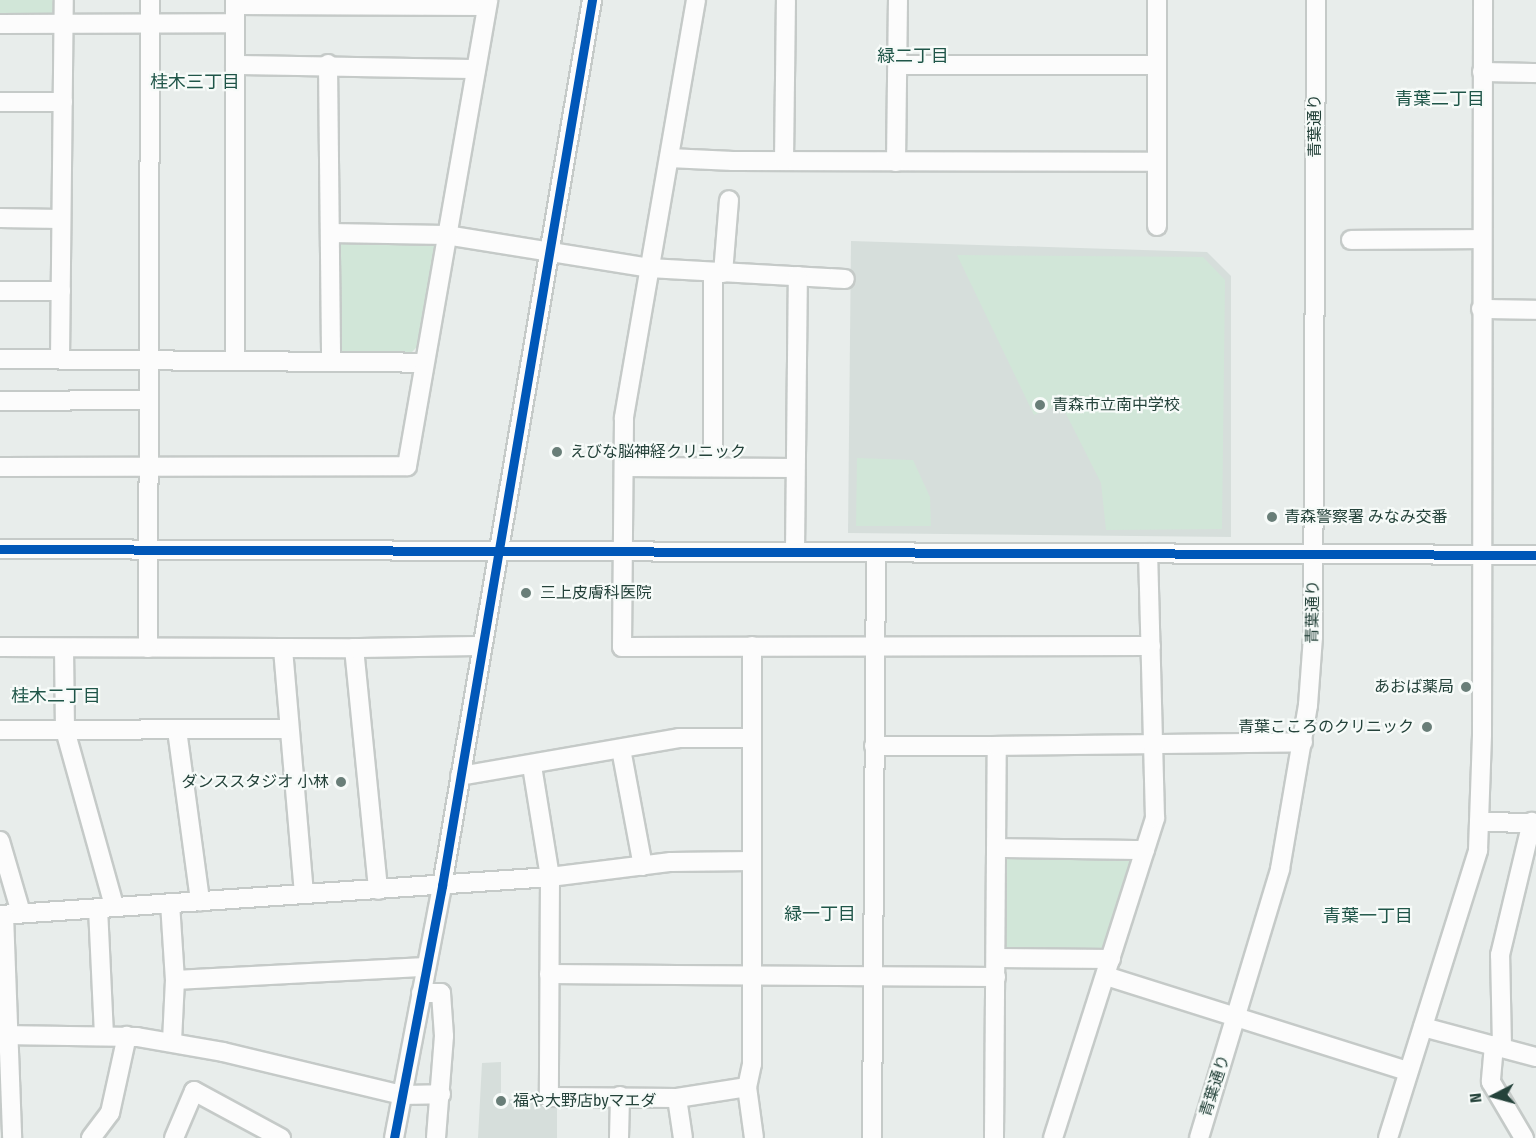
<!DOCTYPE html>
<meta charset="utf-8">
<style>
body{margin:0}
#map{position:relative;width:1536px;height:1138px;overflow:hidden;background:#e8edeb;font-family:"Fira Sans Condensed","Noto Sans JP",sans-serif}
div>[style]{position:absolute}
.built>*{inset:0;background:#d6dedb}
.green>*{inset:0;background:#d1e6d8}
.roads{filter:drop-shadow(2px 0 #c5cac8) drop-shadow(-2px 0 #c5cac8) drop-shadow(0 2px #c5cac8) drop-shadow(0 -2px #c5cac8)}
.minor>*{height:18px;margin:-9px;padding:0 9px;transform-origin:9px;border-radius:9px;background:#fcfcfc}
.cycleway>*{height:9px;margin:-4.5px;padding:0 4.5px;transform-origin:4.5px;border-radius:4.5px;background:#0057b8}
.dots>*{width:16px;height:16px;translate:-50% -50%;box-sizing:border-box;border:3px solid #f7fbf9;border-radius:50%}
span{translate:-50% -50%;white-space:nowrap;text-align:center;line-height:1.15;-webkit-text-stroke:4.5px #f7fbf9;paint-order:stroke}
.street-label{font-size:16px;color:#24423a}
.poi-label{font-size:16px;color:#24423a}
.left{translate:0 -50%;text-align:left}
.right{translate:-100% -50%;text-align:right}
.neighbourhood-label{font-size:18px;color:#1f5548}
.north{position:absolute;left:1464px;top:1066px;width:60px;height:60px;-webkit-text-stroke:4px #f7fbf9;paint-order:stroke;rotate:264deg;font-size:16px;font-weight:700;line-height:24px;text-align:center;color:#24423a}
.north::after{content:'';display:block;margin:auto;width:21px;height:27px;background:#24423a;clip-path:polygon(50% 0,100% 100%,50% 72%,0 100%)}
</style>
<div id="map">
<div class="built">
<div style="clip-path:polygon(851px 241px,1207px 252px,1231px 276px,1231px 537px,848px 533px)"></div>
<div style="clip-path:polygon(501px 1062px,501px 1099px,542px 1100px,542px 1104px,557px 1104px,557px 1138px,478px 1138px,482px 1063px)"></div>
</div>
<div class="green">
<div style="clip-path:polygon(0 0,55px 0,55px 10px,49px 16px,0 17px)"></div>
<div style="clip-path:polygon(343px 240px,431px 240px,437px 247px,419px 345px,412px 352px,343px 352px,338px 345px,338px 245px)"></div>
<div style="clip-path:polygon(957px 255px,1203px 257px,1225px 280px,1222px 529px,1106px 530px,1101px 483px,1061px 404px,1034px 415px)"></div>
<div style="clip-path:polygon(857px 458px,913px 460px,930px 497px,931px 526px,856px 526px)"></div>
<div style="clip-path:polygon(1010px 855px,1127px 856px,1131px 863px,1102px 951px,1009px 951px,1006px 947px,1006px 858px)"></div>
</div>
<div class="roads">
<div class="minor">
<div style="left:696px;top:0;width:424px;rotate:99.8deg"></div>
<div style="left:624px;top:418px;width:229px;rotate:90.5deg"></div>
<div style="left:622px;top:647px;width:529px;rotate:-0.11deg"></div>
<div style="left:235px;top:5px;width:252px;rotate:0.2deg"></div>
<div style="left:0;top:24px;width:235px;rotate:-0.2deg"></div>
<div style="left:328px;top:64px;width:298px;rotate:89.4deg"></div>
<div style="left:235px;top:65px;width:241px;rotate:1deg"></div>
<div style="left:898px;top:65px;width:259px"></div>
<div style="left:1482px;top:72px;width:54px;rotate:1.1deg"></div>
<div style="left:0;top:102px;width:63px"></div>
<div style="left:669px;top:158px;width:64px;rotate:2.7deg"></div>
<div style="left:733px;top:161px;width:424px;rotate:0.1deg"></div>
<div style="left:784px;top:161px;width:161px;rotate:-89.3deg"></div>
<div style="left:896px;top:162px;width:162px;rotate:-89.3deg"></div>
<div style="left:0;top:218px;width:61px;rotate:0.9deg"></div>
<div style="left:1157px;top:226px;width:226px;rotate:-90deg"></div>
<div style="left:330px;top:233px;width:116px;rotate:1deg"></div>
<div style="left:446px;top:235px;width:206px;rotate:9.2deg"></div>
<div style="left:649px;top:268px;width:196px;rotate:3.2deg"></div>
<div style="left:1351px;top:240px;width:130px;rotate:-0.4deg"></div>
<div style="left:713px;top:272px;width:195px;rotate:90deg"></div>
<div style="left:723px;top:273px;width:73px;rotate:-85.3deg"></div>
<div style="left:0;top:291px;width:61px"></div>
<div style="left:1481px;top:309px;width:55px;rotate:1deg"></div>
<div style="left:0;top:359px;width:424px;rotate:0.5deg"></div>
<div style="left:60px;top:359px;width:359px;rotate:-89.4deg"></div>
<div style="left:235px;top:361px;width:361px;rotate:-90deg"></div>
<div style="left:0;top:401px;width:149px;rotate:-0.4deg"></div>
<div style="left:0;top:467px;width:407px;rotate:-0.1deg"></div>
<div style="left:407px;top:466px;width:473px;rotate:-80.1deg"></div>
<div style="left:624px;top:467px;width:171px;rotate:0.3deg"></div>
<div style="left:0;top:549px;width:1536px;rotate:0.22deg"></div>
<div style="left:795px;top:551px;width:275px;rotate:-89.4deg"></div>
<div style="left:752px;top:646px;width:418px;rotate:90deg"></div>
<div style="left:752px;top:1064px;width:24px;rotate:102deg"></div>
<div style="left:747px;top:1087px;width:51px;rotate:82.2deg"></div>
<div style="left:0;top:647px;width:354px;rotate:0.2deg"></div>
<div style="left:354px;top:648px;width:243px;rotate:84.3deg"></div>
<div style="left:64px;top:648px;width:82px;rotate:89.3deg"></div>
<div style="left:65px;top:730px;width:183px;rotate:74.4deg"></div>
<div style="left:148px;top:648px;width:648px;rotate:-89.82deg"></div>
<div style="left:354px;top:648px;width:128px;rotate:-0.9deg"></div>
<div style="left:283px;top:649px;width:246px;rotate:85.1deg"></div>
<div style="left:0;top:730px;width:289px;rotate:-0.2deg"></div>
<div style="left:177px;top:730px;width:173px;rotate:82.3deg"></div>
<div style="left:874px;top:746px;width:123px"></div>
<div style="left:621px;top:749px;width:119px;rotate:79.4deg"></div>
<div style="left:532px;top:766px;width:112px;rotate:80.8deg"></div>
<div style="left:550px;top:877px;width:220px;rotate:90.3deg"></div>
<div style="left:549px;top:1097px;width:128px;rotate:0.4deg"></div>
<div style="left:677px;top:1098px;width:71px;rotate:-8.9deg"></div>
<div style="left:460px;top:776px;width:222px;rotate:-9.8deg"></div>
<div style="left:679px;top:738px;width:70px"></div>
<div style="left:1479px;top:822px;width:57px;rotate:1deg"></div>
<div style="left:0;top:841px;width:75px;rotate:73.7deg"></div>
<div style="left:997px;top:848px;width:148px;rotate:0.8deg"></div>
<div style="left:170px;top:903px;width:77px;rotate:86.3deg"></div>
<div style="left:175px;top:980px;width:62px;rotate:92.8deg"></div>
<div style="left:98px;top:908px;width:127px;rotate:87.3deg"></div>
<div style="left:0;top:915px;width:551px;rotate:-3.95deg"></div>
<div style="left:550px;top:877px;width:122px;rotate:-7.1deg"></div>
<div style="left:671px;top:862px;width:80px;rotate:-0.7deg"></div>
<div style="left:4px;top:915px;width:223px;rotate:87.9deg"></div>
<div style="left:996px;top:958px;width:115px;rotate:0.5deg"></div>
<div style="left:549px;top:974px;width:447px;rotate:0.4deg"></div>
<div style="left:1106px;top:976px;width:317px;rotate:17.5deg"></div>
<div style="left:175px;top:980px;width:251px;rotate:-3deg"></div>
<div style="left:421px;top:993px;width:20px"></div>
<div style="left:441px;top:993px;width:43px;rotate:86deg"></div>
<div style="left:444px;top:1036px;width:102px;rotate:94.5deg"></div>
<div style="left:1423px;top:1027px;width:117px;rotate:14.9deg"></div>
<div style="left:0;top:1035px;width:137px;rotate:0.8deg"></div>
<div style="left:137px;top:1037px;width:87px;rotate:9.9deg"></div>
<div style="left:223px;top:1052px;width:184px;rotate:13.5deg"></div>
<div style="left:402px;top:1095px;width:39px;rotate:-1deg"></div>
<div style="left:1494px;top:1045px;width:37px;rotate:95deg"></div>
<div style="left:1491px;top:1082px;width:65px;rotate:59.5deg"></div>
<div style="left:1502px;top:1047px;width:92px;rotate:-91.2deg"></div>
<div style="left:1500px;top:955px;width:137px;rotate:-76.5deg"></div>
<div style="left:677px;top:1098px;width:40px;rotate:81.5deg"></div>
<div style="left:91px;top:1138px;width:31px;rotate:-53deg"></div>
<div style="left:110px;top:1113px;width:79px;rotate:-77.6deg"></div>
<div style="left:174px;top:1138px;width:51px;rotate:-66.9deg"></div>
<div style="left:194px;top:1091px;width:99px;rotate:28.4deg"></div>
<div style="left:394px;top:1138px;width:257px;rotate:-79.2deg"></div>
<div style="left:442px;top:886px;width:899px;rotate:-80.39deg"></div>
<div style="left:619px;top:1138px;width:42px;rotate:-88.6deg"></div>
<div style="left:872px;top:1138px;width:586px;rotate:-89.61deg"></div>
<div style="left:994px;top:1138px;width:392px;rotate:-89.6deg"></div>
<div style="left:997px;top:746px;width:306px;rotate:-0.7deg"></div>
<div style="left:1053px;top:1138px;width:336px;rotate:-72.3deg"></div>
<div style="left:1155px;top:818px;width:265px;rotate:-91.5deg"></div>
<div style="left:1199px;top:1138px;width:281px;rotate:-73.2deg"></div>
<div style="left:1280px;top:869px;width:166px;rotate:-80.3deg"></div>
<div style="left:1308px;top:705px;width:68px;rotate:-85.8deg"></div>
<div style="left:1313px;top:637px;width:637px;rotate:-89.73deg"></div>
<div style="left:1388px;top:1138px;width:302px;rotate:-72.6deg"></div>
<div style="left:1478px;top:850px;width:116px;rotate:-88deg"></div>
<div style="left:1482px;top:734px;width:734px;rotate:-89.92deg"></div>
</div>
</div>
<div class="cycleway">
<div style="left:0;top:549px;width:1536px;rotate:0.22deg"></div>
<div style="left:394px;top:1138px;width:257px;rotate:-79.2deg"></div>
<div style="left:442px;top:886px;width:899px;rotate:-80.39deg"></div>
</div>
<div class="dots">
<div style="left:1040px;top:405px;background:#697e78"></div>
<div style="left:557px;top:452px;background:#697e78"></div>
<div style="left:1272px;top:517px;background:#697e78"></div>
<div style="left:526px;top:593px;background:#697e78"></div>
<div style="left:1466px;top:687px;background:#697e78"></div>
<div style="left:1427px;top:727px;background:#697e78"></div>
<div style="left:341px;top:782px;background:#697e78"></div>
<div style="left:501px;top:1101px;background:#697e78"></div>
</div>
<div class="street-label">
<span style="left:1315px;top:126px;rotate:-90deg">青葉通り</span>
<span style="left:1313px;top:612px;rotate:-89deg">青葉通り</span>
<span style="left:1215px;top:1086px;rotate:-72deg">青葉通り</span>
</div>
<div class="poi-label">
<span class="left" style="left:1052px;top:405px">青森市立南中学校</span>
<span class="left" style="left:570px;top:452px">えびな脳神経クリニック</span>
<span class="left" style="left:1284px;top:517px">青森警察署 みなみ交番</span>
<span class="left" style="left:540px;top:593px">三上皮膚科医院</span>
<span class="right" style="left:1454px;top:687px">あおば薬局</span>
<span class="right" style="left:1414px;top:727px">青葉こころのクリニック</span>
<span class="right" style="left:329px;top:782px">ダンススタジオ 小林</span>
<span class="left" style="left:513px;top:1101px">福や大野店byマエダ</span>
</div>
<div class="neighbourhood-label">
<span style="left:913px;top:56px">緑二丁目</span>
<span style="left:195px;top:82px">桂木三丁目</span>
<span style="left:1440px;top:99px">青葉二丁目</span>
<span style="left:56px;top:696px">桂木二丁目</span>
<span style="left:820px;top:914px">緑一丁目</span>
<span style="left:1368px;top:916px">青葉一丁目</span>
</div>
<div class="north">N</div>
</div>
